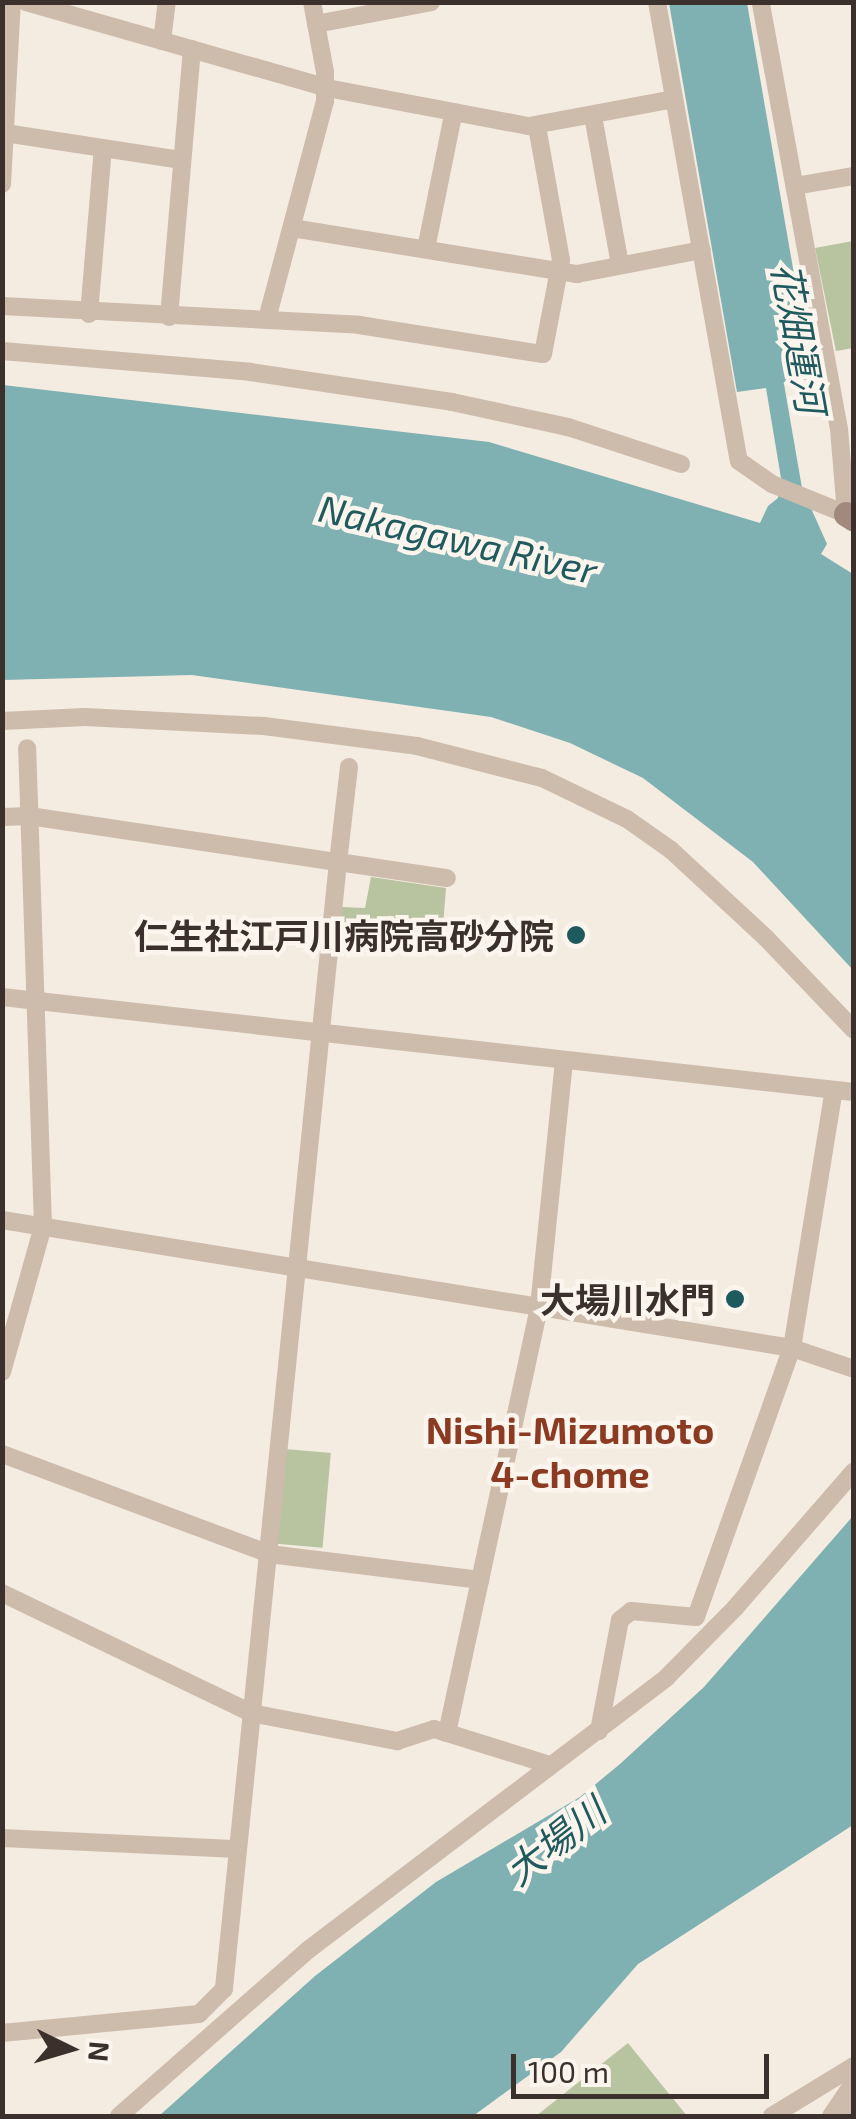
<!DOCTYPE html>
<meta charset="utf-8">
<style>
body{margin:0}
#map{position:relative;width:856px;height:2119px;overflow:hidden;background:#f4ebe1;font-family:"Exo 2","Noto Sans JP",sans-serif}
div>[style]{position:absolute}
.green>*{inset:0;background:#b8c4a0;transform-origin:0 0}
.water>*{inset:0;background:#7fb0b2}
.street>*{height:18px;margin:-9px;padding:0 9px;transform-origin:9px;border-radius:9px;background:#cdbbac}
.secondary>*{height:25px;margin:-12.5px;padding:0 12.5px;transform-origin:12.5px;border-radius:12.5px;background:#a18a7d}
.dots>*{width:28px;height:28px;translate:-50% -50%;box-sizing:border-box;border:5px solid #fbf5ee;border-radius:50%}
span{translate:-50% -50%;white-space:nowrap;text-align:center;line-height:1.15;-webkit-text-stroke:9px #fbf5ee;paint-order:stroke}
.poi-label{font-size:35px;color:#3b302b;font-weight:700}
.right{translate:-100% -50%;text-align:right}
.water-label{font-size:38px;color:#1f5a5e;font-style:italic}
.neighbourhood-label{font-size:38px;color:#8c3b22;font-weight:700}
.frame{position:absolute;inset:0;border:5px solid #3b302b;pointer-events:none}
.north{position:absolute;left:20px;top:1999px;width:100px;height:100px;-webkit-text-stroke:8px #fbf5ee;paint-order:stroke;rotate:95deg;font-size:28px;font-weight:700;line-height:40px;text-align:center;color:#3b302b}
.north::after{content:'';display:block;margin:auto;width:35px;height:45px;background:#3b302b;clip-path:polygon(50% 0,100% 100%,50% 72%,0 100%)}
.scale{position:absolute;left:511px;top:2054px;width:258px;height:45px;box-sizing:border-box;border:5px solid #3b302b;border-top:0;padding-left:12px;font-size:30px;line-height:35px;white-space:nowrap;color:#3b302b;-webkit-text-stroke:8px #fbf5ee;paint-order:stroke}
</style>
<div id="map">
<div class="green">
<div style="clip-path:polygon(853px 241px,853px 348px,836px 351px,815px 248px)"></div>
<div style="clip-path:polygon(371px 877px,446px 888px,442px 939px,339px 928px,342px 907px,365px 908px)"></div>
<div style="left:285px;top:1449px;width:46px;height:95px;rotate:5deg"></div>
<div style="clip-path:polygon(628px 2043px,687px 2116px,536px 2116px)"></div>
</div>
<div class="water">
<div style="clip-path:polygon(669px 3px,747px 3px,812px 378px,784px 384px,802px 488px,827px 544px,821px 554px,853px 574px,853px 970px,753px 862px,643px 778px,570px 743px,491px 717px,192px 675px,3px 680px,3px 385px,489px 442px,760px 523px,768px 506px,778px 498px,781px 478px,766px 388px,737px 392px)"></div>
<div style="clip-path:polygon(853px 1516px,853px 1825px,638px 1964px,561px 2052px,473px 2116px,159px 2116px,315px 1976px,436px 1882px,580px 1797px,620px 1764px,704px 1687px)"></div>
</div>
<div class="street">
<div style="left:26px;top:2px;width:313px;rotate:15.9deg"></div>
<div style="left:327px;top:88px;width:206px;rotate:10.7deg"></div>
<div style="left:529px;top:126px;width:147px;rotate:-10.5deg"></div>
<div style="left:657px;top:2px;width:466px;rotate:79.9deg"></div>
<div style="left:739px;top:461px;width:40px;rotate:34.9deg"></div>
<div style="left:772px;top:484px;width:80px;rotate:22.1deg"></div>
<div style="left:846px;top:514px;width:85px;rotate:-94.7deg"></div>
<div style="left:839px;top:429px;width:434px;rotate:-100.4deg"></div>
<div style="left:316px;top:24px;width:117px;rotate:-10.8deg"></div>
<div style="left:162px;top:41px;width:39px;rotate:-83deg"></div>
<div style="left:593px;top:116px;width:151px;rotate:79.7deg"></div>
<div style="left:5px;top:133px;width:179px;rotate:8.7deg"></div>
<div style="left:2px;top:184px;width:182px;rotate:-86.9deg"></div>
<div style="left:795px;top:186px;width:60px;rotate:-9.6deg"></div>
<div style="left:292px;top:228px;width:289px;rotate:9.2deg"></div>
<div style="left:577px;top:274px;width:127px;rotate:-10.9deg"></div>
<div style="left:426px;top:249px;width:137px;rotate:-78.6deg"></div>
<div style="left:2px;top:306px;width:358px;rotate:3deg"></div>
<div style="left:359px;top:325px;width:186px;rotate:9deg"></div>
<div style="left:543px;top:354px;width:96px;rotate:-79.2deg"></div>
<div style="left:561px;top:260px;width:136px;rotate:-100.2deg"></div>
<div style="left:89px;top:314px;width:166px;rotate:-85.2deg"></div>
<div style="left:169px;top:317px;width:269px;rotate:-85.1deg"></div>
<div style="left:267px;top:319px;width:226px;rotate:-75.1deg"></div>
<div style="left:325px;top:101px;width:29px;rotate:-90deg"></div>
<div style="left:325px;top:72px;width:71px;rotate:-100.5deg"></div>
<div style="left:2px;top:351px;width:249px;rotate:4.8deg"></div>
<div style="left:250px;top:372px;width:204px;rotate:8.4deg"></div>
<div style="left:452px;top:402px;width:119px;rotate:12.2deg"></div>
<div style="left:568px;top:427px;width:119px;rotate:18.1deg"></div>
<div style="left:2px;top:721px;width:83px;rotate:-2.8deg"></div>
<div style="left:85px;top:717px;width:179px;rotate:2.9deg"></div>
<div style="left:264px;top:726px;width:154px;rotate:7.4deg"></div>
<div style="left:417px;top:746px;width:129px;rotate:14.4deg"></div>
<div style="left:542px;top:778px;width:94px;rotate:25.8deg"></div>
<div style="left:627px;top:819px;width:54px;rotate:35.2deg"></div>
<div style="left:671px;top:850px;width:129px;rotate:42.8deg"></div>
<div style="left:766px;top:938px;width:127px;rotate:46.3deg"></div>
<div style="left:349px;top:767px;width:96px;rotate:96.6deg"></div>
<div style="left:338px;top:862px;width:110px;rotate:8.4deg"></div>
<div style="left:2px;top:817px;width:27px;rotate:-2deg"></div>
<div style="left:29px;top:816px;width:312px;rotate:8.5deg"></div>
<div style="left:338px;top:862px;width:1133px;rotate:95.78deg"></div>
<div style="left:224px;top:1989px;width:35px;rotate:135deg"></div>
<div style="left:199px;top:2014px;width:198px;rotate:174.5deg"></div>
<div style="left:2px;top:997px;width:857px;rotate:6.36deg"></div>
<div style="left:2px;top:1220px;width:800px;rotate:9.2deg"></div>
<div style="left:792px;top:1348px;width:65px;rotate:18.7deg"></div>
<div style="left:2px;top:1372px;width:152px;rotate:-74.3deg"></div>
<div style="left:43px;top:1226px;width:478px;rotate:-91.9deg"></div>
<div style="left:2px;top:1454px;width:285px;rotate:20.5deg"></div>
<div style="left:269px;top:1554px;width:213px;rotate:7deg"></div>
<div style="left:2px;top:1593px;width:276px;rotate:25.7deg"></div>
<div style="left:251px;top:1713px;width:149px;rotate:10.9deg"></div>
<div style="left:397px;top:1741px;width:39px;rotate:-18deg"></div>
<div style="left:434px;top:1729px;width:14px;rotate:17deg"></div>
<div style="left:599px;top:1731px;width:113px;rotate:-79.3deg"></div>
<div style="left:620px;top:1620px;width:14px;rotate:-39deg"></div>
<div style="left:631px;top:1611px;width:65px;rotate:5.3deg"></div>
<div style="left:696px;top:1617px;width:286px;rotate:-70.4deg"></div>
<div style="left:792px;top:1348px;width:261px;rotate:-80.8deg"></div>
<div style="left:550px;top:1765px;width:108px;rotate:-162.7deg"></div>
<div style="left:447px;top:1733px;width:436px;rotate:-77.8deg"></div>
<div style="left:539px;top:1307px;width:247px;rotate:-84.2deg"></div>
<div style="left:2px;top:1838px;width:236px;rotate:2.7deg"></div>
<div style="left:119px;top:2116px;width:252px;rotate:-41.3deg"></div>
<div style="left:308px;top:1950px;width:450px;rotate:-37.2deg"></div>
<div style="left:666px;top:1678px;width:98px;rotate:-45.4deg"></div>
<div style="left:735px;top:1608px;width:181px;rotate:-49deg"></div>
<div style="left:772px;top:2116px;width:96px;rotate:-31.4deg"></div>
<div style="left:831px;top:2116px;width:41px;rotate:-55.9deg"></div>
<div style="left:844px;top:2116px;width:12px;rotate:-31deg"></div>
</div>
<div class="secondary">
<div style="left:846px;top:514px;width:9px;rotate:32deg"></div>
</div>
<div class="dots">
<div style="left:576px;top:935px;background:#1f5a5e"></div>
<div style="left:735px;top:1299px;background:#1f5a5e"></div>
</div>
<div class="poi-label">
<span class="right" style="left:554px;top:935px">仁生社江戸川病院高砂分院</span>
<span class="right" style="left:715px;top:1299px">大場川水門</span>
</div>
<div class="water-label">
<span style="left:799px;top:338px;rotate:80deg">花畑運河</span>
<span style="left:458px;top:539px;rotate:13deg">Nakagawa River</span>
<span style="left:555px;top:1841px;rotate:-38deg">大場川</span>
</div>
<div class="neighbourhood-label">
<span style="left:570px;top:1452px">Nishi-Mizumoto<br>4-chome</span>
</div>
<div class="frame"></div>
<div class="north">N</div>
<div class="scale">100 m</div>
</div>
